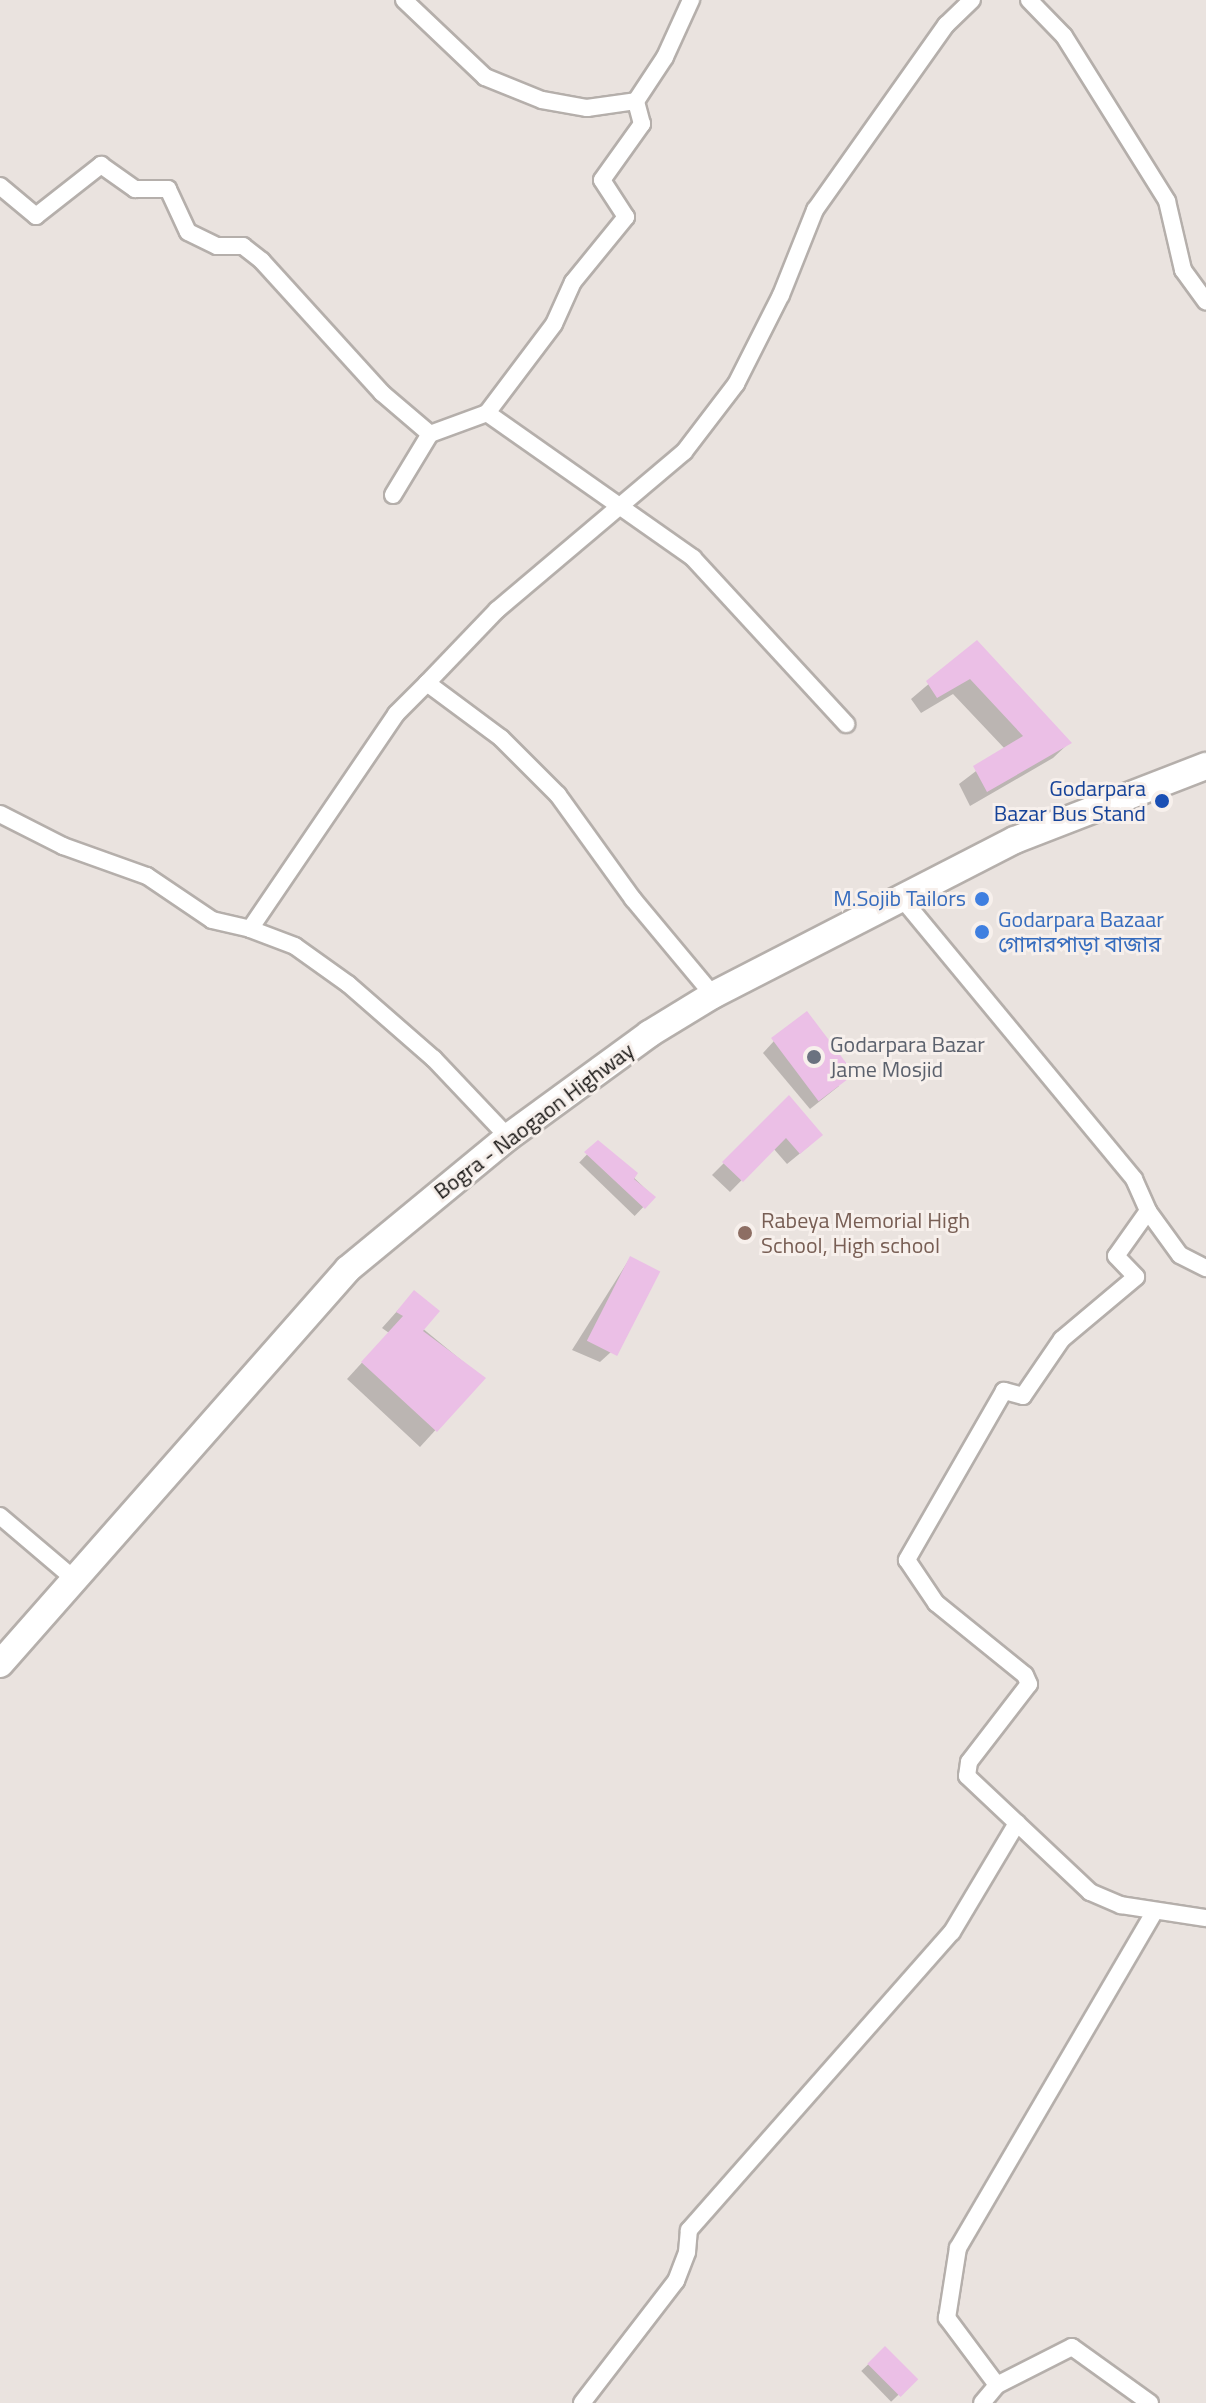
<!DOCTYPE html>
<meta charset="utf-8">
<style>
body{margin:0}
#map{position:relative;width:1206px;height:2403px;overflow:hidden;background:#eae3df;font-family:"Titillium Web","Noto Sans Bengali",sans-serif}
div>[style]{position:absolute}
.shadow>*{inset:0;background:#0003;transform-origin:0 0}
.building>*{inset:0;background:#ebbfe6;transform-origin:0 0}
.roads{filter:drop-shadow(2px 0 #b5afab) drop-shadow(-2px 0 #b5afab) drop-shadow(0 2px #b5afab) drop-shadow(0 -2px #b5afab)}
.street>*{height:16px;margin:-8px;padding:0 8px;transform-origin:8px;border-radius:8px;background:#fff}
.primary>*{height:26px;margin:-13px;padding:0 13px;transform-origin:13px;border-radius:13px;background:#fff}
.dots>*{width:22px;height:22px;translate:-50% -50%;box-sizing:border-box;border:4px solid #f7f0ec;border-radius:50%}
span{translate:-50% -50%;white-space:nowrap;text-align:center;line-height:1.15;-webkit-text-stroke:6px #f7f0ec;paint-order:stroke}
.transit-label{font-size:22px;color:#164399}
.right{translate:-100% -50%;text-align:right}
.shop-label{font-size:22px;color:#366cbe}
.left{translate:0 -50%;text-align:left}
.worship-label{font-size:22px;color:#5b616d}
.street-label{font-size:22px;color:#171513}
.education-label{font-size:22px;color:#785e54}
</style>
<div id="map">
<div class="shadow">
<div style="clip-path:polygon(977px 643px,1069px 743px,1053px 758px,970px 806px,959px 784px,1005px 749px,953px 694px,921px 713px,911px 699px)"></div>
<div style="clip-path:polygon(774px 1041px,839px 1086px,810px 1109px,763px 1053px)"></div>
<div style="clip-path:polygon(789px 1098px,809px 1146px,787px 1164px,773px 1148px,730px 1192px,712px 1175px)"></div>
<div style="left:598px;top:1143px;width:77px;height:27px;rotate:44deg"></div>
<div style="clip-path:polygon(630px 1258px,612px 1351px,600px 1362px,572px 1350px)"></div>
<div style="clip-path:polygon(399px 1309px,483px 1378px,420px 1447px,347px 1379px,389px 1333px,382px 1328px)"></div>
<div style="left:885px;top:2348px;width:43px;height:33px;rotate:46deg"></div>
</div>
<div class="building">
<div style="clip-path:polygon(977px 640px,1072px 743px,987px 792px,973px 766px,1023px 736px,970px 679px,937px 698px,926px 681px)"></div>
<div style="left:807px;top:1011px;width:79px;height:45px;rotate:53deg"></div>
<div style="clip-path:polygon(789px 1095px,823px 1135px,800px 1154px,786px 1138px,743px 1182px,722px 1162px)"></div>
<div style="clip-path:polygon(598px 1140px,638px 1173px,634px 1179px,656px 1197px,645px 1209px,584px 1152px)"></div>
<div style="left:630px;top:1256px;width:34px;height:95px;rotate:27deg"></div>
<div style="clip-path:polygon(414px 1290px,440px 1311px,423px 1331px,486px 1378px,437px 1432px,361px 1362px,403px 1316px,396px 1312px)"></div>
<div style="left:885px;top:2346px;width:47px;height:25px;rotate:45deg"></div>
</div>
<div class="roads">
<div class="street">
<div style="left:404px;top:0;width:112px;rotate:43.5deg"></div>
<div style="left:485px;top:77px;width:61px;rotate:22deg"></div>
<div style="left:542px;top:100px;width:46px;rotate:10.1deg"></div>
<div style="left:587px;top:108px;width:49px;rotate:-8.1deg"></div>
<div style="left:1029px;top:0;width:50px;rotate:45.8deg"></div>
<div style="left:1064px;top:36px;width:195px;rotate:58deg"></div>
<div style="left:1167px;top:201px;width:71px;rotate:76.9deg"></div>
<div style="left:1183px;top:270px;width:39px;rotate:54deg"></div>
<div style="left:0;top:186px;width:47px;rotate:39.8deg"></div>
<div style="left:36px;top:216px;width:83px;rotate:-38.1deg"></div>
<div style="left:101px;top:165px;width:42px;rotate:35.2deg"></div>
<div style="left:135px;top:189px;width:33px"></div>
<div style="left:168px;top:189px;width:47px;rotate:65.1deg"></div>
<div style="left:188px;top:232px;width:32px;rotate:26deg"></div>
<div style="left:217px;top:246px;width:26px"></div>
<div style="left:243px;top:246px;width:24px;rotate:38deg"></div>
<div style="left:262px;top:261px;width:178px;rotate:47.7deg"></div>
<div style="left:382px;top:393px;width:63px;rotate:40.5deg"></div>
<div style="left:430px;top:434px;width:61px;rotate:-20.2deg"></div>
<div style="left:487px;top:413px;width:252px;rotate:35.1deg"></div>
<div style="left:693px;top:558px;width:226px;rotate:47.3deg"></div>
<div style="left:487px;top:413px;width:111px;rotate:-53deg"></div>
<div style="left:554px;top:324px;width:46px;rotate:-65.7deg"></div>
<div style="left:573px;top:282px;width:84px;rotate:-50.8deg"></div>
<div style="left:626px;top:217px;width:44px;rotate:-123deg"></div>
<div style="left:602px;top:180px;width:69px;rotate:-54.5deg"></div>
<div style="left:642px;top:124px;width:24px;rotate:-105deg"></div>
<div style="left:636px;top:101px;width:53px;rotate:-56.6deg"></div>
<div style="left:665px;top:57px;width:63px;rotate:-65.5deg"></div>
<div style="left:393px;top:495px;width:71px;rotate:-58.8deg"></div>
<div style="left:427px;top:683px;width:101px;rotate:-46.2deg"></div>
<div style="left:497px;top:610px;width:245px;rotate:-40.2deg"></div>
<div style="left:684px;top:452px;width:86px;rotate:-52.6deg"></div>
<div style="left:736px;top:384px;width:100px;rotate:-63.2deg"></div>
<div style="left:781px;top:295px;width:92px;rotate:-68.2deg"></div>
<div style="left:815px;top:210px;width:227px;rotate:-54.7deg"></div>
<div style="left:946px;top:25px;width:36px;rotate:-44deg"></div>
<div style="left:0;top:814px;width:71px;rotate:26.9deg"></div>
<div style="left:63px;top:846px;width:89px;rotate:19.7deg"></div>
<div style="left:147px;top:876px;width:78px;rotate:34.1deg"></div>
<div style="left:212px;top:920px;width:39px;rotate:13deg"></div>
<div style="left:900px;top:896px;width:367px;rotate:50.4deg"></div>
<div style="left:1134px;top:1179px;width:35px;rotate:66deg"></div>
<div style="left:1148px;top:1211px;width:54px;rotate:54deg"></div>
<div style="left:1180px;top:1255px;width:29px;rotate:27deg"></div>
<div style="left:508px;top:1137px;width:108px;rotate:-133.5deg"></div>
<div style="left:434px;top:1059px;width:114px;rotate:-138.9deg"></div>
<div style="left:348px;top:984px;width:65px;rotate:-144.4deg"></div>
<div style="left:295px;top:946px;width:48px;rotate:-159.3deg"></div>
<div style="left:250px;top:929px;width:260px;rotate:-55.8deg"></div>
<div style="left:396px;top:714px;width:44px;rotate:-45deg"></div>
<div style="left:427px;top:683px;width:92px;rotate:36.6deg"></div>
<div style="left:501px;top:738px;width:81px;rotate:45deg"></div>
<div style="left:558px;top:795px;width:128px;rotate:54.2deg"></div>
<div style="left:633px;top:899px;width:125px;rotate:50.2deg"></div>
<div style="left:1148px;top:1211px;width:55px;rotate:125.4deg"></div>
<div style="left:1116px;top:1256px;width:29px;rotate:46deg"></div>
<div style="left:1136px;top:1277px;width:97px;rotate:140deg"></div>
<div style="left:1062px;top:1339px;width:69px;rotate:124.4deg"></div>
<div style="left:1023px;top:1396px;width:20px;rotate:-165deg"></div>
<div style="left:1004px;top:1391px;width:195px;rotate:119.9deg"></div>
<div style="left:907px;top:1560px;width:52px;rotate:56deg"></div>
<div style="left:936px;top:1603px;width:114px;rotate:39deg"></div>
<div style="left:1025px;top:1675px;width:10px;rotate:66deg"></div>
<div style="left:1029px;top:1684px;width:98px;rotate:127.6deg"></div>
<div style="left:969px;top:1762px;width:14px;rotate:98deg"></div>
<div style="left:967px;top:1776px;width:169px;rotate:43.3deg"></div>
<div style="left:1090px;top:1892px;width:34px;rotate:23deg"></div>
<div style="left:1121px;top:1905px;width:86px;rotate:8.7deg"></div>
<div style="left:0;top:1516px;width:96px;rotate:40.3deg"></div>
<div style="left:997px;top:2385px;width:84px;rotate:-26.9deg"></div>
<div style="left:1072px;top:2347px;width:96px;rotate:35.7deg"></div>
<div style="left:582px;top:2403px;width:154px;rotate:-52.4deg"></div>
<div style="left:676px;top:2281px;width:31px;rotate:-69deg"></div>
<div style="left:687px;top:2252px;width:22px;rotate:-85deg"></div>
<div style="left:689px;top:2230px;width:397px;rotate:-48.6deg"></div>
<div style="left:952px;top:1932px;width:127px;rotate:-59.2deg"></div>
<div style="left:982px;top:2403px;width:23px;rotate:-50deg"></div>
<div style="left:997px;top:2385px;width:84px;rotate:-126.7deg"></div>
<div style="left:947px;top:2318px;width:71px;rotate:-81.1deg"></div>
<div style="left:958px;top:2248px;width:389px;rotate:-59.7deg"></div>
</div>
<div class="primary">
<div style="left:0;top:1664px;width:526px;rotate:-48.62deg"></div>
<div style="left:348px;top:1269px;width:207px;rotate:-39.5deg"></div>
<div style="left:508px;top:1137px;width:175px;rotate:-36.1deg"></div>
<div style="left:649px;top:1034px;width:75px;rotate:-31.4deg"></div>
<div style="left:713px;top:995px;width:339px;rotate:-27.2deg"></div>
<div style="left:1015px;top:840px;width:205px;rotate:-21.2deg"></div>
</div>
</div>
<div class="dots">
<div style="left:1162px;top:801px;background:#1a4fb4"></div>
<div style="left:982px;top:899px;background:#3f7fe0"></div>
<div style="left:982px;top:932px;background:#3f7fe0"></div>
<div style="left:814px;top:1057px;background:#6b7280"></div>
<div style="left:745px;top:1233px;background:#8d6e63"></div>
</div>
<div class="transit-label">
<span class="right" style="left:1146px;top:801px">Godarpara<br>Bazar Bus Stand</span>
</div>
<div class="shop-label">
<span class="right" style="left:966px;top:899px">M.Sojib Tailors</span>
<span class="left" style="left:998px;top:932px">Godarpara Bazaar<br>গোদারপাড়া বাজার</span>
</div>
<div class="worship-label">
<span class="left" style="left:830px;top:1057px">Godarpara Bazar<br>Jame Mosjid</span>
</div>
<div class="street-label">
<span style="left:534px;top:1121px;rotate:-37deg">Bogra - Naogaon Highway</span>
</div>
<div class="education-label">
<span class="left" style="left:761px;top:1233px">Rabeya Memorial High<br>School, High school</span>
</div>
</div>
